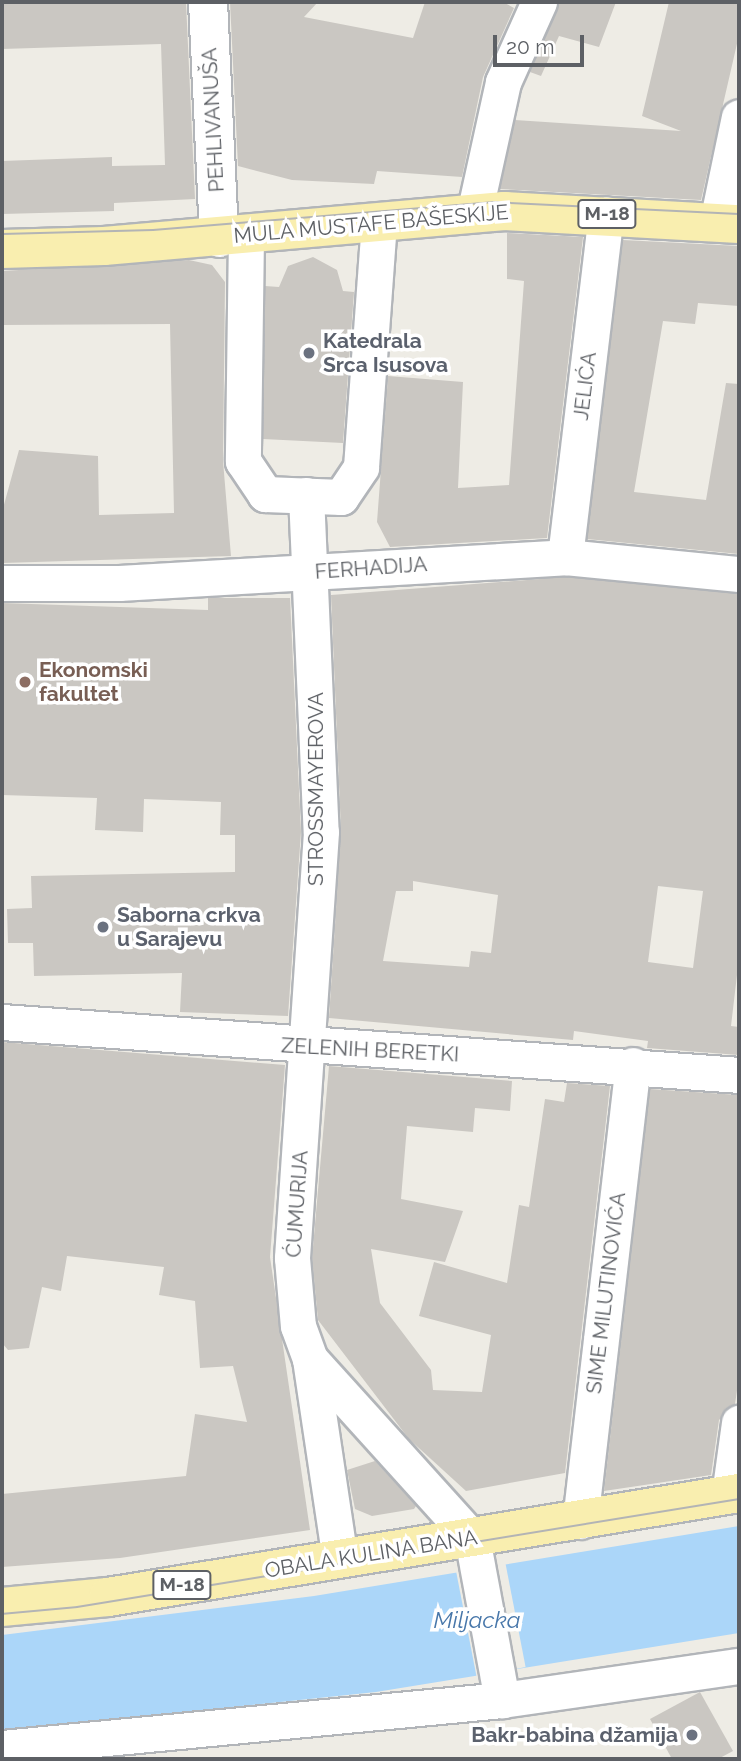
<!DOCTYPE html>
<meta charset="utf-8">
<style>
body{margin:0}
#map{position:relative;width:741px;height:1761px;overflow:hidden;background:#eeece5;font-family:Raleway,sans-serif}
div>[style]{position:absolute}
.water>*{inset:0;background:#abd6f9}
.pier>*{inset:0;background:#eeece5;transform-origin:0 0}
.building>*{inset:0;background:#cac7c2}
.roads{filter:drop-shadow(2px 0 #b2b5b9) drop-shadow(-2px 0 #b2b5b9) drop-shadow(0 2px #b2b5b9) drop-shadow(0 -2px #b2b5b9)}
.street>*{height:35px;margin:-17.5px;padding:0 17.5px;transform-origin:17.5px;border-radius:17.5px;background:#fff}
.secondary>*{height:38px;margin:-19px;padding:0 19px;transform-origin:19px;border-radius:19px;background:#fff}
.primary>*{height:38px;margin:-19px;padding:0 19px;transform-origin:19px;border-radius:19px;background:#f9eeaf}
.tram>*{height:2px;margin:-1px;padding:0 1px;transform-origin:1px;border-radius:1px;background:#b3b4b5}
.dots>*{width:19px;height:19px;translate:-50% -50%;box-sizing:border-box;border:4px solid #fff;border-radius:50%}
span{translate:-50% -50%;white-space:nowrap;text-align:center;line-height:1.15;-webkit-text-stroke:7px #fff;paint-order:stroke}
.shield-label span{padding:2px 5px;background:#fff;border:2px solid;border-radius:5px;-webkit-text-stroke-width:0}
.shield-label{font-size:19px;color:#5d6065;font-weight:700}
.street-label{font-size:21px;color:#5d6065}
.worship-label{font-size:21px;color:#5b616d;font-weight:700}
.left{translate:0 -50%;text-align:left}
.right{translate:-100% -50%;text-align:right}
.education-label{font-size:21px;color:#785e54;font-weight:700}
.water-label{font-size:23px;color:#4877aa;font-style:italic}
.frame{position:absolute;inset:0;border:4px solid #5d6065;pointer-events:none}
.scale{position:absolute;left:493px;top:35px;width:91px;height:32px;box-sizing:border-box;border:4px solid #5d6065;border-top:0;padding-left:9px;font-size:21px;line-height:24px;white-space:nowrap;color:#5d6065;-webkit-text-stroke:5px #fff;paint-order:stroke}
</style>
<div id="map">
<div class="water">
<div style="clip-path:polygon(739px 1526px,739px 1633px,376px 1692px,2px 1731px,2px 1635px,314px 1596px)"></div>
</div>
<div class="pier">
<div style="left:505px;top:1561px;width:108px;height:50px;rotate:79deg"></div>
</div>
<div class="building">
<div style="clip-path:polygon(2px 2px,186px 2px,195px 199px,114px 203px,114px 211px,2px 214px,2px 161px,112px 157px,112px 166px,165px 165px,161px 44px,2px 49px)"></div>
<div style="clip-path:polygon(230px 2px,318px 2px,304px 17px,413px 38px,425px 2px,503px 2px,514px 8px,483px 77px,462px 177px,377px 171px,374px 184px,292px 180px,238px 166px)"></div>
<div style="clip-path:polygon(559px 2px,616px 2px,599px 47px,559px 36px,541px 76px,530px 72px)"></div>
<div style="clip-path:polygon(669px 2px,739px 2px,739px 35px,701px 200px,500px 189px,515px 120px,681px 131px,642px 116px)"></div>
<div style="clip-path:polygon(507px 233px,583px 237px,547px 538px,390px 547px,377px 522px,388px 376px,463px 382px,458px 488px,509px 485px,524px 281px,507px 279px)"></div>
<div style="clip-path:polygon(623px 240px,739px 246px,739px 306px,698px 303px,695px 324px,663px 321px,634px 492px,706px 500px,726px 383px,739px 384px,739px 554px,587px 539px)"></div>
<div style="clip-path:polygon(313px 257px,337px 270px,343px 291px,354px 292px,343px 443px,263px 439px,265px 286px,279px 287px,288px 266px)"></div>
<div style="clip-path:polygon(189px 260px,212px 265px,225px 282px,223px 461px,231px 556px,2px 563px,2px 512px,19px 450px,98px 456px,99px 515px,174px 513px,170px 324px,2px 325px,2px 271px)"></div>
<div style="clip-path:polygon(evenodd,565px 577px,739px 594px,739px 958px,731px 1026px,739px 1027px,739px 1055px,647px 1048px,648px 1041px,574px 1031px,573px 1040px,329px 1018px,341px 831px,331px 595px,565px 577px,413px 881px,498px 895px,491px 953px,471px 951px,469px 967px,383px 961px,396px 891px,413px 891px,413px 881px,565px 577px,658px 886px,703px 891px,693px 968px,648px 962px,658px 886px)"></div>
<div style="clip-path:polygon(208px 598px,290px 598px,301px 832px,288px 1016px,180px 1012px,182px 973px,34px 976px,33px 943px,8px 943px,7px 909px,32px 908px,31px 876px,235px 872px,235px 835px,220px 835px,221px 802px,144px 799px,143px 832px,95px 830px,97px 798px,2px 795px,2px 603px,208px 610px)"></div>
<div style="clip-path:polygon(2px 1042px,285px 1065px,270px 1257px,310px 1530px,120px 1558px,2px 1567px,2px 1494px,186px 1476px,195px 1414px,247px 1422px,233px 1366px,200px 1368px,195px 1301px,159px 1295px,164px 1267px,67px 1256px,61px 1291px,42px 1287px,29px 1348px,8px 1350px,2px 1343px)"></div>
<div style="clip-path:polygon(329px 1066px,512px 1081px,510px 1111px,475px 1108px,473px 1132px,407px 1126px,401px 1199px,463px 1211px,445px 1262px,371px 1249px,380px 1303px,431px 1370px,433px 1390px,482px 1392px,491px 1335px,419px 1316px,434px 1262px,507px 1283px,519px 1205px,529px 1207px,545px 1099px,564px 1102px,567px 1083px,610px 1086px,565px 1473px,466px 1491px,409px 1439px,318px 1320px,312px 1258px)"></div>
<div style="clip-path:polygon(650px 1089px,739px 1095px,739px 1377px,735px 1404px,719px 1420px,711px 1475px,604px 1491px)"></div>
<div style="clip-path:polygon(375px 1461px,416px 1506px,414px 1509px,372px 1516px,355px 1509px,347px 1470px)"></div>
<div style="clip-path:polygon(700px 1692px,733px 1751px,718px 1759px,672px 1759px,650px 1719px)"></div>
</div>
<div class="roads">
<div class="street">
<div style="left:474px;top:214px;width:135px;rotate:-77.6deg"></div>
<div style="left:503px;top:82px;width:88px;rotate:-65.8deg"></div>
<div style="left:717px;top:222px;width:107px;rotate:-78.2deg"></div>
<div style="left:246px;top:235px;width:226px;rotate:90.8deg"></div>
<div style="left:243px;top:461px;width:40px;rotate:56deg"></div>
<div style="left:265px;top:494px;width:76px;rotate:2.3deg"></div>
<div style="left:341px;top:497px;width:36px;rotate:-56deg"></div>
<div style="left:361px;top:467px;width:245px;rotate:-85.8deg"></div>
<div style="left:306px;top:495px;width:337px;rotate:87.5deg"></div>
<div style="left:321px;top:832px;width:427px;rotate:93.9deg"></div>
<div style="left:292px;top:1258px;width:68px;rotate:85deg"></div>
<div style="left:298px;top:1326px;width:35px;rotate:70deg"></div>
<div style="left:310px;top:1359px;width:202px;rotate:81.5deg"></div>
<div style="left:565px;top:557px;width:345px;rotate:-83.2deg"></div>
<div style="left:2px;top:583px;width:117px"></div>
<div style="left:119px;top:583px;width:447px;rotate:-3.3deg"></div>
<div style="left:565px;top:557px;width:175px;rotate:5.6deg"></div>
<div style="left:2px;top:1022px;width:739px;rotate:4.11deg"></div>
<div style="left:310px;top:1359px;width:241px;rotate:47.9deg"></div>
<div style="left:472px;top:1538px;width:165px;rotate:79.5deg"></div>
<div style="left:729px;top:1495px;width:73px;rotate:-82.1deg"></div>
<div style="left:580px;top:1521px;width:459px;rotate:-83.4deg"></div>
<div style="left:2px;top:1748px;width:502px;rotate:-5.48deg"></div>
<div style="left:502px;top:1700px;width:239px;rotate:-8.2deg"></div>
</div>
<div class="secondary">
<div style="left:208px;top:2px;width:236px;rotate:87.3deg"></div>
</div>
<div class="primary">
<div style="left:2px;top:249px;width:102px;rotate:-1.7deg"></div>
<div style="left:104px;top:246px;width:402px;rotate:-5deg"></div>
<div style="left:504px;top:211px;width:235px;rotate:3.2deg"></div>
<div style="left:2px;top:1607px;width:106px;rotate:-5.4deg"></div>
<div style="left:108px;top:1597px;width:640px;rotate:-9.36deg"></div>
</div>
</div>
<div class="tram">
<div style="left:2px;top:234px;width:151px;rotate:-1.5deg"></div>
<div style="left:153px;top:230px;width:340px;rotate:-4.7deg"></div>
<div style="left:492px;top:202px;width:247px;rotate:2.8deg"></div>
<div style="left:2px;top:1614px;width:75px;rotate:-5.3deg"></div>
<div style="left:77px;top:1607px;width:671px;rotate:-9.27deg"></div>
</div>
<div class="dots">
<div style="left:309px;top:353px;background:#6b7280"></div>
<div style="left:25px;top:682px;background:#8d6e63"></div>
<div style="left:103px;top:927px;background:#6b7280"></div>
<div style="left:692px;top:1735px;background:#6b7280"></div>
</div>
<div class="shield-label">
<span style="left:607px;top:214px">M-18</span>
<span style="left:182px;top:1585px">M-18</span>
</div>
<div class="street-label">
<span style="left:213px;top:120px;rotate:-93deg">PEHLIVANUŠA</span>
<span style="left:371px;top:224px;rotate:-5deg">MULA MUSTAFE BAŠESKIJE</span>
<span style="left:585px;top:386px;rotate:-83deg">JELIĆA</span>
<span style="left:371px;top:568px;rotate:-4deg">FERHADIJA</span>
<span style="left:316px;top:789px;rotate:-90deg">STROSSMAYEROVA</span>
<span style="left:370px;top:1050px;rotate:3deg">ZELENIH BERETKI</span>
<span style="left:297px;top:1204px;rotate:-86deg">ĆUMURIJA</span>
<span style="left:606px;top:1293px;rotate:-83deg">SIME MILUTINOVIĆA</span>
<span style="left:371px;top:1554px;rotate:-9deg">OBALA KULINA BANA</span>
</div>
<div class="worship-label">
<span class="left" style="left:323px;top:353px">Katedrala<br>Srca Isusova</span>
<span class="left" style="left:117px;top:927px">Saborna crkva<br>u Sarajevu</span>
<span class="right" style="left:678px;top:1735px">Bakr-babina džamija</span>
</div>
<div class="education-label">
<span class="left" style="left:39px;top:682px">Ekonomski<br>fakultet</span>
</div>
<div class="water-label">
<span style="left:477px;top:1620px">Miljacka</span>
</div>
<div class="frame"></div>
<div class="scale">20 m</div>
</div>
